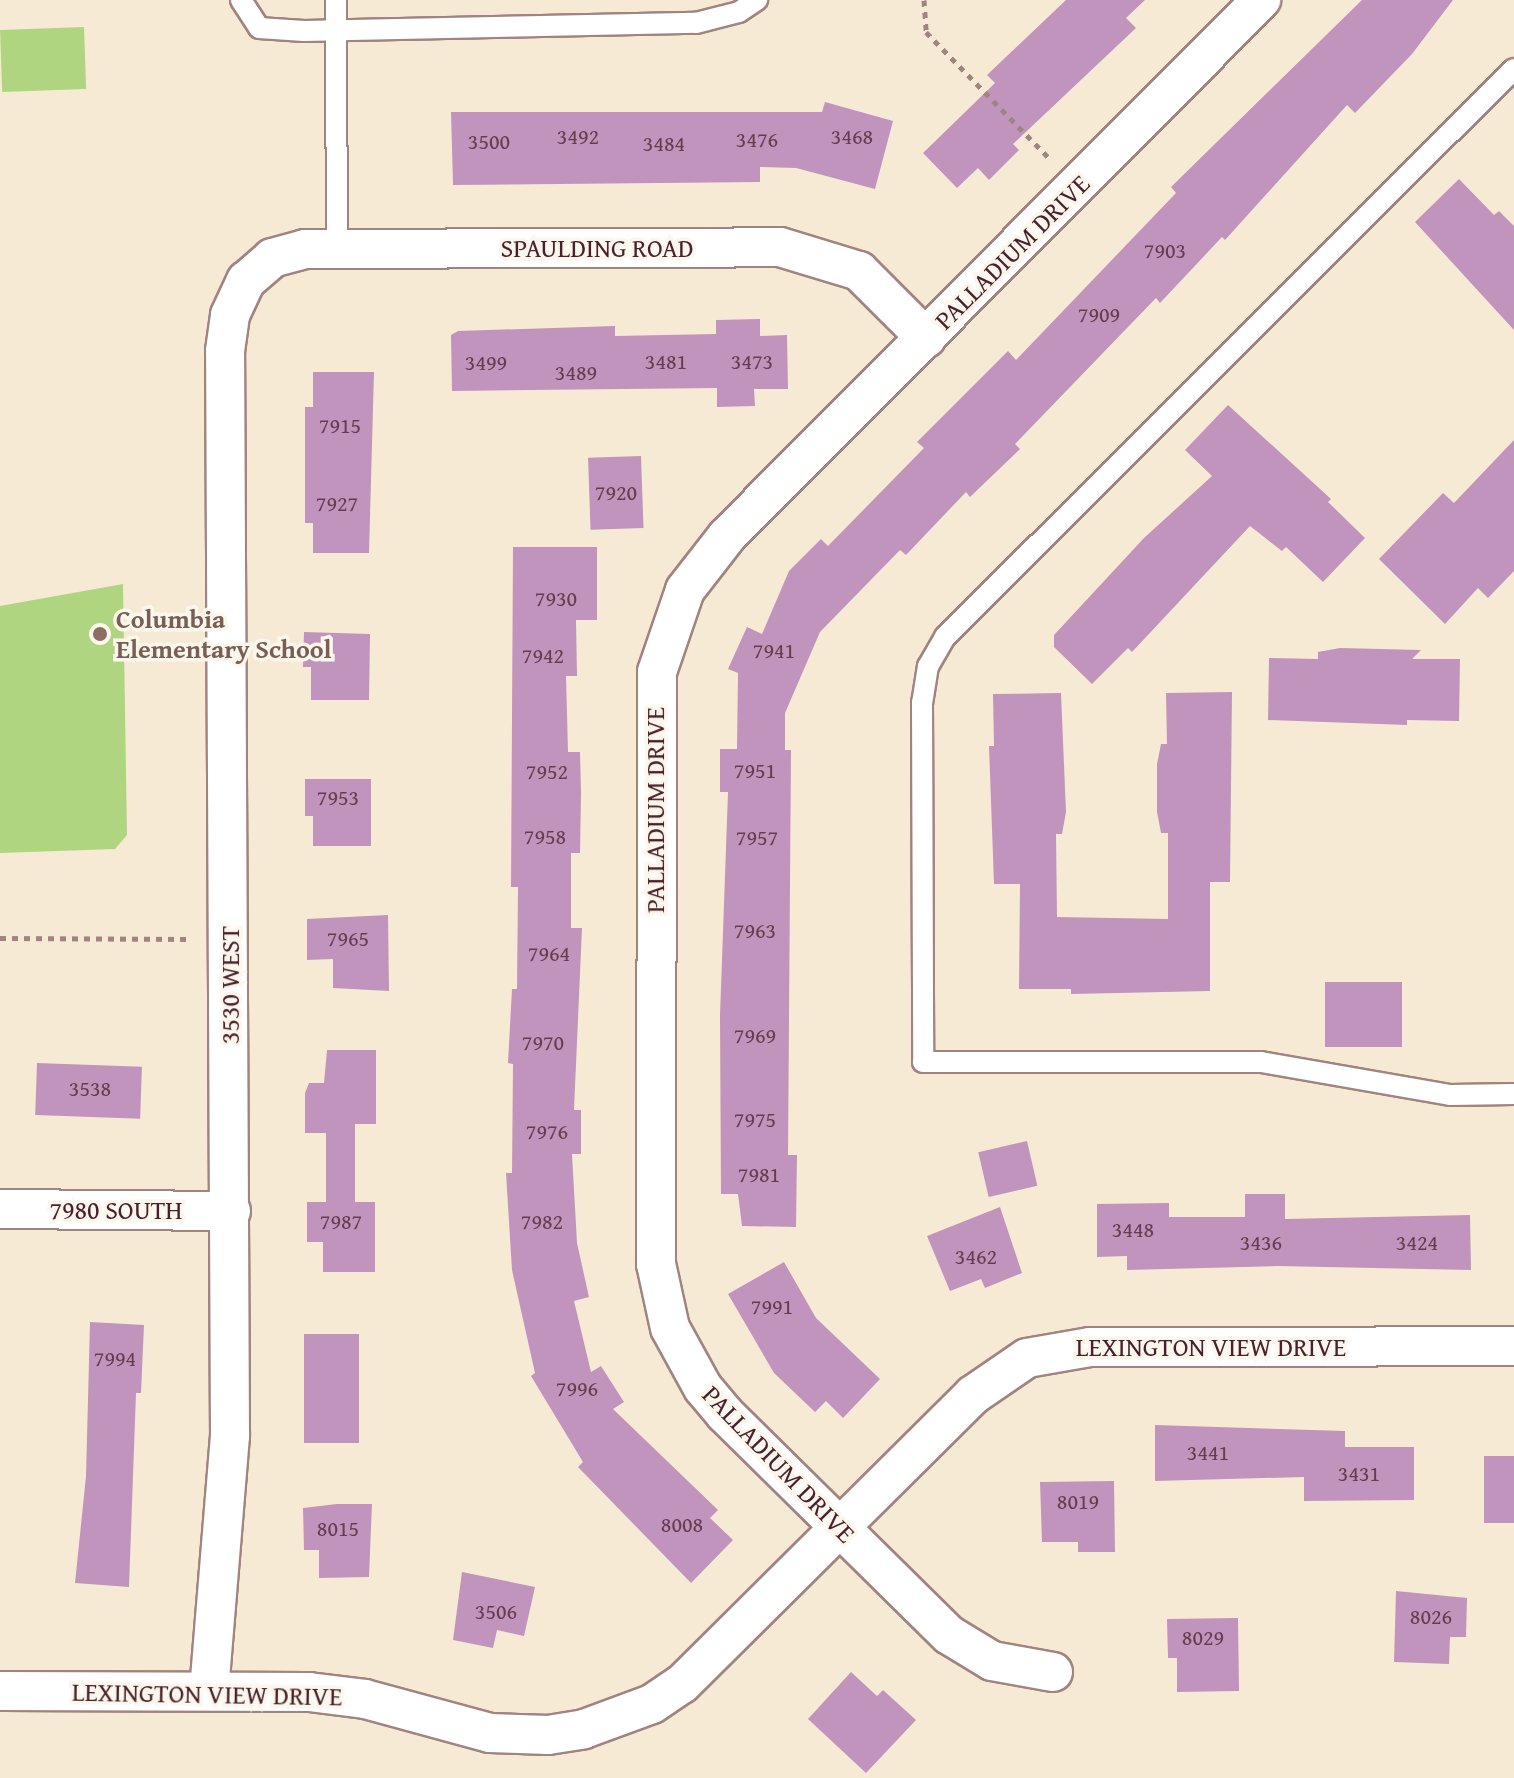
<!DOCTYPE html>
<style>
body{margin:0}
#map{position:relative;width:1514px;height:1778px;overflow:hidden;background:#f7ead5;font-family:"Gentium Book Plus",serif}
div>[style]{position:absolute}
.green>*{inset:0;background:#afd580;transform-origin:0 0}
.building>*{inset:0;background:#c094bc;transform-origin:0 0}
.path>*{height:5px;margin-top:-2.5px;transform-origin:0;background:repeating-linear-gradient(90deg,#a08480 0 6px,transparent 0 12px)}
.roads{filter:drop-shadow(2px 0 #a08480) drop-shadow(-2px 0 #a08480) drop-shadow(0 2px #a08480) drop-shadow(0 -2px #a08480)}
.lane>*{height:20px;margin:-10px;padding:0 10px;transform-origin:10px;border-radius:10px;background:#fff}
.street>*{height:38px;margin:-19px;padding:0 19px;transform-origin:19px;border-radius:19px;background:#fff}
.dots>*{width:22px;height:22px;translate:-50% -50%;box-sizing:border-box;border:4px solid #fbf7ec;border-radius:50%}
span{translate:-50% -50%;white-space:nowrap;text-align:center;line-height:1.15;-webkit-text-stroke:7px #fbf7ec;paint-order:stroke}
.number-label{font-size:22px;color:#683c4f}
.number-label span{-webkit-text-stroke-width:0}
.street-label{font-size:26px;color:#4a1f2b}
.education-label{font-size:26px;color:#785e54;font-weight:700}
.left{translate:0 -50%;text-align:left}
</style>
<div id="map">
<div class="green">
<div style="left:84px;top:27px;width:62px;height:84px;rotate:88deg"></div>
<div style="clip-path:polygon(123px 584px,127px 835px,115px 849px,0 853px,0 606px)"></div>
</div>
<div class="building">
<div style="clip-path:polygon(1066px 0,1145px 0,1126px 18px,1136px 28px,1013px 144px,1019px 150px,989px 180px,978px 168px,957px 188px,923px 153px,995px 83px,987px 75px)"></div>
<div style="clip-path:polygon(1362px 0,1453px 0,1412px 54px,1355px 113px,1347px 105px,1225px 240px,1222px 237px,1160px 303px,1156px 298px,1015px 444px,1020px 449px,970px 497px,966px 492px,906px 555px,900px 550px,820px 632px,785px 713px,785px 750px,791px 750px,788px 1155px,797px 1155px,796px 1227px,742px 1226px,738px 1194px,721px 1194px,720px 1015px,728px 792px,720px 792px,720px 749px,737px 749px,738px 673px,728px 669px,747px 627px,762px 634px,789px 571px,821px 539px,828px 546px,924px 448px,917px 442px,1008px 351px,1016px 360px,1176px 193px,1171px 187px)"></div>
<div style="clip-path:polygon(825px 102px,893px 121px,875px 189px,796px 168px,760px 167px,760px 182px,453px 185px,451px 112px,822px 112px)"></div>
<div style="clip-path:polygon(1459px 179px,1494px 215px,1499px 211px,1514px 226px,1514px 330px,1415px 222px)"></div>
<div style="clip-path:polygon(760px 319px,760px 336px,787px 335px,788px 389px,754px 389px,755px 406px,717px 407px,717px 388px,452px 391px,451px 335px,458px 331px,615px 326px,615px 336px,716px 334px,716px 320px)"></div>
<div style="clip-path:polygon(313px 372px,374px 372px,369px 553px,313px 553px,313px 523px,305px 523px,305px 407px,313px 407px)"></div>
<div style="clip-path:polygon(1228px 405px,1331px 499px,1328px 502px,1365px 538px,1323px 582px,1286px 547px,1282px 551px,1250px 526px,1132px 652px,1128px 648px,1092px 684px,1054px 647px,1054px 635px,1144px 538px,1212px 476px,1185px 450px)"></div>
<div style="clip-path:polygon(1514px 440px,1514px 571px,1488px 598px,1478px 588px,1445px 624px,1379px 559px,1443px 493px,1454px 503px)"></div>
<div style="left:641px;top:456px;width:72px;height:53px;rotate:88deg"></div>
<div style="clip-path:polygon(513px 547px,597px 547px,597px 620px,576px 620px,577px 676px,566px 676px,568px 752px,580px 752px,581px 793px,580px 853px,571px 853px,571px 928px,582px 928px,574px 1110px,581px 1110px,581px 1154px,572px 1154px,577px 1243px,589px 1297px,574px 1301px,591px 1372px,601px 1366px,624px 1402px,613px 1409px,718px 1510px,710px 1518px,733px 1540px,691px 1583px,578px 1467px,583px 1462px,531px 1376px,535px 1373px,512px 1270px,506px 1173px,512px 1173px,513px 1064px,508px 1063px,512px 989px,517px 989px,518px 887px,511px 887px)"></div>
<div style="clip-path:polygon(304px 632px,370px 634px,369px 700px,311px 700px,311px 667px,303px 667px)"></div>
<div style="clip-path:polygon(1340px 648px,1421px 650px,1412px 659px,1460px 659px,1459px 721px,1407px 720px,1407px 725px,1268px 720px,1269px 658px,1318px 659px,1318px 652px)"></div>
<div style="clip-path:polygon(1232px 692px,1230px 882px,1210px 882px,1210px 991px,1071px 994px,1071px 989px,1019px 989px,1020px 884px,994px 884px,989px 746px,994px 746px,993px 694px,1061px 693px,1066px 812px,1062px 834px,1056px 834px,1057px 917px,1168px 919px,1168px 833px,1161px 833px,1157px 812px,1157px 764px,1161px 744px,1167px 744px,1166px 693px)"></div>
<div style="clip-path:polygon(305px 779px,371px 779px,371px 846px,313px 846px,313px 816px,305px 816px)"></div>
<div style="clip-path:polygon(388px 915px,389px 991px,333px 988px,333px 959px,307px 960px,307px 919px)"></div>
<div style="left:1325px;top:982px;width:77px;height:65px"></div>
<div style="clip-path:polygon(327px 1050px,376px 1050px,376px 1124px,355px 1124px,355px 1202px,375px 1202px,375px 1272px,323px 1272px,323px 1242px,307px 1242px,307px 1202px,326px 1202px,326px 1133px,305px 1133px,305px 1093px,309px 1083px,324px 1083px)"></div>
<div style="left:37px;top:1063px;width:105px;height:52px;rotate:2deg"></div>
<div style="left:1027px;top:1141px;width:46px;height:50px;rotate:77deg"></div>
<div style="clip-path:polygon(1245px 1194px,1285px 1194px,1285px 1219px,1470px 1215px,1471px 1270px,1277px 1266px,1127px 1270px,1127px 1256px,1097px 1257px,1097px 1204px,1169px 1203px,1169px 1217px,1245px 1217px)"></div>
<div style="clip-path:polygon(1000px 1207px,1022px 1273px,985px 1288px,981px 1279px,950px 1291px,927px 1236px)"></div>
<div style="clip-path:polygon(784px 1262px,816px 1318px,880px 1379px,843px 1418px,826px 1401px,815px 1412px,774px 1373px,728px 1294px)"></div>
<div style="clip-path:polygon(90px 1322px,144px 1325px,141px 1393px,136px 1393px,129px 1587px,75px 1583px,86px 1476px)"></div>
<div style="left:304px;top:1334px;width:55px;height:109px"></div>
<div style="clip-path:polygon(1155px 1425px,1345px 1431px,1345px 1447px,1414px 1447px,1414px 1500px,1304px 1501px,1304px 1477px,1155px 1481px)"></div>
<div style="left:1484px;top:1456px;width:30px;height:67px"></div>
<div style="clip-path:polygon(1114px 1481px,1115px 1552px,1078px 1552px,1078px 1542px,1042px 1542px,1040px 1482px)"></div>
<div style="clip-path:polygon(337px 1504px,372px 1504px,369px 1577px,319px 1578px,319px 1550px,304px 1550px,303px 1508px)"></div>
<div style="clip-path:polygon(462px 1572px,535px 1587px,524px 1636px,497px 1630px,493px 1648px,453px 1640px)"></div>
<div style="clip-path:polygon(1396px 1591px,1467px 1598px,1466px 1637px,1450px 1637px,1449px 1664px,1394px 1662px)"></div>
<div style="clip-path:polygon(1238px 1618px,1239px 1691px,1177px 1692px,1177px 1658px,1168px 1658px,1167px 1619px)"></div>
<div style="clip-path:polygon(851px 1672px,877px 1696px,883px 1690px,916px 1720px,866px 1773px,808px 1719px)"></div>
</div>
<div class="path">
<div style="left:924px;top:0;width:32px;rotate:86deg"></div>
<div style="left:926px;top:32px;width:179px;rotate:45.7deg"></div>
<div style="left:0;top:938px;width:191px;rotate:0.3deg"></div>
</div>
<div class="roads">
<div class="lane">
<div style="left:241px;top:0;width:33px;rotate:57deg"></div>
<div style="left:259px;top:28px;width:45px;rotate:3.8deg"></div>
<div style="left:304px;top:31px;width:392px;rotate:-1.2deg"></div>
<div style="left:696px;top:23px;width:44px;rotate:-14.3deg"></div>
<div style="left:739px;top:12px;width:22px;rotate:-34deg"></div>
<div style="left:336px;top:0;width:248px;rotate:89.8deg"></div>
<div style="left:1514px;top:69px;width:804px;rotate:135.05deg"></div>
<div style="left:945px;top:637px;width:34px;rotate:120deg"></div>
<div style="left:928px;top:666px;width:36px;rotate:99deg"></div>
<div style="left:922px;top:702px;width:360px;rotate:89.8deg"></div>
<div style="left:923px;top:1062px;width:338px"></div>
<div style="left:1261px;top:1062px;width:192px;rotate:9.9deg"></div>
<div style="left:1450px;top:1095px;width:64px;rotate:-0.9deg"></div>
</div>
<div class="street">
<div style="left:0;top:1209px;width:231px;rotate:0.5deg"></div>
<div style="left:1053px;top:1672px;width:62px;rotate:-169.8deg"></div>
<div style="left:992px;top:1661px;width:50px;rotate:-148.8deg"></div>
<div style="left:949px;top:1635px;width:315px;rotate:-135.4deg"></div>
<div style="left:725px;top:1414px;width:34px;rotate:-130deg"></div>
<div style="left:703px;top:1388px;width:68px;rotate:-118.8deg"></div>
<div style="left:670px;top:1328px;width:66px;rotate:-102.3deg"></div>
<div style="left:656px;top:1264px;width:592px;rotate:-89.9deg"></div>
<div style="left:657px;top:672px;width:87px;rotate:-71.1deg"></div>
<div style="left:685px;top:590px;width:68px;rotate:-52.1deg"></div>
<div style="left:727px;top:536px;width:757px;rotate:-45.11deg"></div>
<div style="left:0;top:1691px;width:309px;rotate:0.2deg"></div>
<div style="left:309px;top:1692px;width:56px;rotate:7.1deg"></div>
<div style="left:365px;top:1699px;width:130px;rotate:15.2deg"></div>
<div style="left:490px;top:1733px;width:58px;rotate:2deg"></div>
<div style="left:548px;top:1735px;width:36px;rotate:-9deg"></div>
<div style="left:584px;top:1729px;width:72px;rotate:-20.2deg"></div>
<div style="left:652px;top:1704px;width:36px;rotate:-34deg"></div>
<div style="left:682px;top:1684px;width:410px;rotate:-44.8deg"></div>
<div style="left:973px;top:1395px;width:65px;rotate:-34.4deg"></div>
<div style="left:1027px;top:1358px;width:64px;rotate:-9.9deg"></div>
<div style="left:1090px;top:1347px;width:424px;rotate:-0.1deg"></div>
<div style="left:209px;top:1691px;width:256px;rotate:-85.3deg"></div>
<div style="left:230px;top:1436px;width:1085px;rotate:-90.26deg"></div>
<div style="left:225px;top:351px;width:36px;rotate:-82deg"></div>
<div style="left:230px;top:315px;width:38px;rotate:-65deg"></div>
<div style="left:246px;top:281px;width:35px;rotate:-41deg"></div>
<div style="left:272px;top:258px;width:34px;rotate:-15deg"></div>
<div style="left:305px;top:249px;width:475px;rotate:-0.2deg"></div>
<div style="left:780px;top:247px;width:83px;rotate:16.9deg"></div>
<div style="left:859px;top:271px;width:95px;rotate:45deg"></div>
</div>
</div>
<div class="dots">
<div style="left:100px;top:634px;background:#8d6e63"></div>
</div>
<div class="number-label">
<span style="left:578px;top:137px">3492</span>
<span style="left:852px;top:137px">3468</span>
<span style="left:757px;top:140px">3476</span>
<span style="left:489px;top:142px">3500</span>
<span style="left:664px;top:144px">3484</span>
<span style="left:1165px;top:251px">7903</span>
<span style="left:1099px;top:315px">7909</span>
<span style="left:666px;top:362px">3481</span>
<span style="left:752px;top:362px">3473</span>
<span style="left:486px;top:363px">3499</span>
<span style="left:576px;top:373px">3489</span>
<span style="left:340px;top:426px">7915</span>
<span style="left:616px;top:493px">7920</span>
<span style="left:337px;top:504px">7927</span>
<span style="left:556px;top:599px">7930</span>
<span style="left:774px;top:651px">7941</span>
<span style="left:543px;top:656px">7942</span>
<span style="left:755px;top:771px">7951</span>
<span style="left:547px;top:772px">7952</span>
<span style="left:338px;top:798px">7953</span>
<span style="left:545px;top:837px">7958</span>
<span style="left:757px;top:838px">7957</span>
<span style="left:755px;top:931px">7963</span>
<span style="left:348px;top:939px">7965</span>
<span style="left:549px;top:954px">7964</span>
<span style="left:755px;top:1036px">7969</span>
<span style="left:543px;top:1043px">7970</span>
<span style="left:90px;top:1089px">3538</span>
<span style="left:755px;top:1120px">7975</span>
<span style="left:547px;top:1132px">7976</span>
<span style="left:759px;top:1175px">7981</span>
<span style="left:341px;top:1222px">7987</span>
<span style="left:542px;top:1222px">7982</span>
<span style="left:1133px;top:1230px">3448</span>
<span style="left:1261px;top:1243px">3436</span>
<span style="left:1417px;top:1243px">3424</span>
<span style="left:976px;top:1257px">3462</span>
<span style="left:772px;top:1307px">7991</span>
<span style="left:115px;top:1359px">7994</span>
<span style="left:577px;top:1389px">7996</span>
<span style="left:1208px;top:1453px">3441</span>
<span style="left:1359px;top:1474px">3431</span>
<span style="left:1078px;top:1502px">8019</span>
<span style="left:682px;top:1525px">8008</span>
<span style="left:338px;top:1529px">8015</span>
<span style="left:496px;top:1612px">3506</span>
<span style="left:1431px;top:1617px">8026</span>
<span style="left:1203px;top:1638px">8029</span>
</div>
<div class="street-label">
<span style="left:597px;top:248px">SPAULDING ROAD</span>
<span style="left:1012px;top:252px;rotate:-45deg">PALLADIUM DRIVE</span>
<span style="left:655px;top:810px;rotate:-90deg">PALLADIUM DRIVE</span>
<span style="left:230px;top:985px;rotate:-90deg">3530 WEST</span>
<span style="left:116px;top:1210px">7980 SOUTH</span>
<span style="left:1211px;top:1347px">LEXINGTON VIEW DRIVE</span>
<span style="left:779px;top:1464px;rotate:46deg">PALLADIUM DRIVE</span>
<span style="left:207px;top:1694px;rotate:1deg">LEXINGTON VIEW DRIVE</span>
</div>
<div class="education-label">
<span class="left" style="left:116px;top:634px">Columbia<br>Elementary School</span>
</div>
</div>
